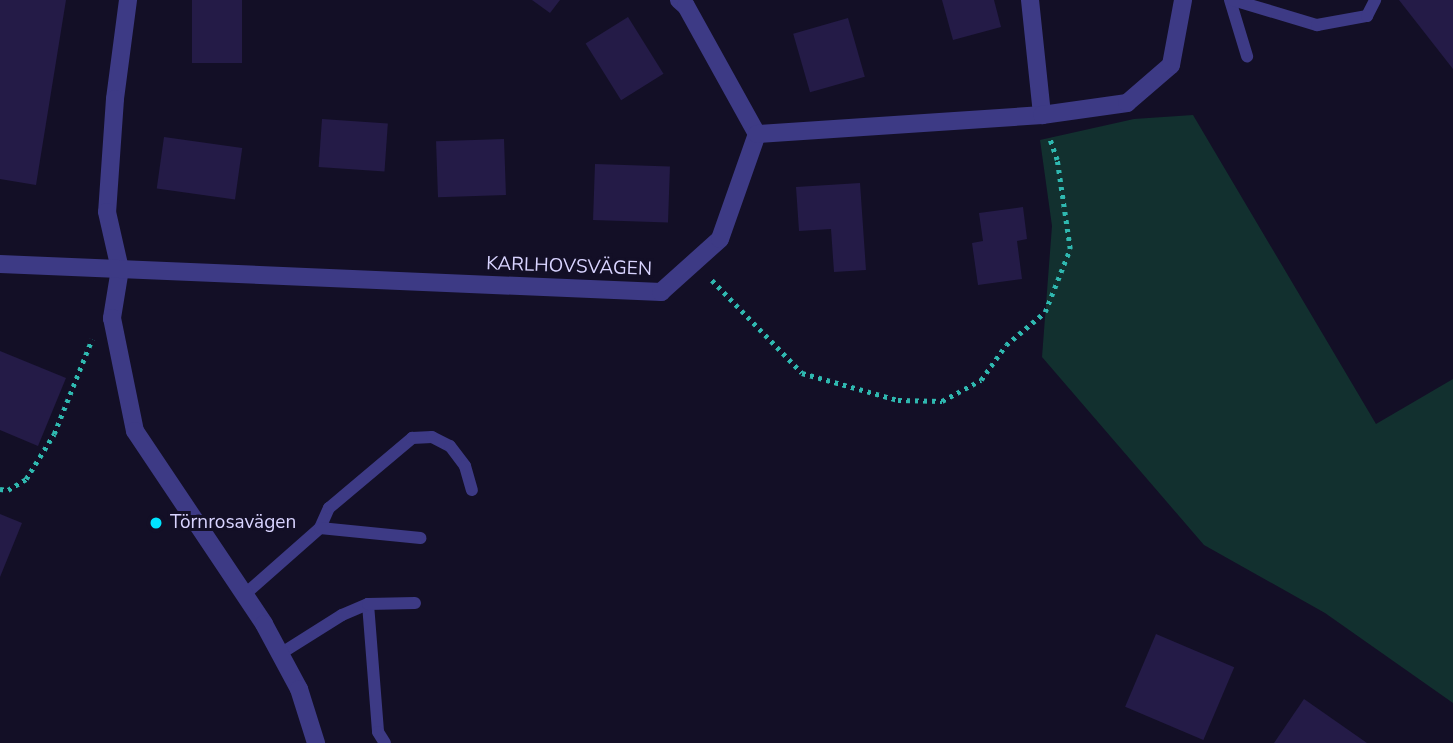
<!DOCTYPE html>
<meta charset="utf-8">
<style>
body{margin:0}
#map{position:relative;width:1453px;height:743px;overflow:hidden;background:#130f26;font-family:"Nunito Sans",sans-serif}
div>[style]{position:absolute}
.green>*{inset:0;background:#12302f}
.building>*{inset:0;background:#241b47;transform-origin:0 0}
.path>*{height:4.5px;margin-top:-2.25px;transform-origin:0;background:repeating-linear-gradient(90deg,#2fb8b0 0 3.5px,transparent 0 8.5px)}
.lane>*{height:12px;margin:-6px;padding:0 6px;transform-origin:6px;border-radius:6px;background:#3d3a85}
.street>*{height:18px;margin:-9px;padding:0 9px;transform-origin:9px;border-radius:9px;background:#3d3a85}
.dots>*{width:19px;height:19px;translate:-50% -50%;box-sizing:border-box;border:4px solid #130f26;border-radius:50%}
span{translate:-50% -50%;white-space:nowrap;text-align:center;line-height:1.15;-webkit-text-stroke:6px #130f26;paint-order:stroke}
.street-label{font-size:19px;color:#d9d4ff}
.poi-label{font-size:19px;color:#d9d4ff}
.left{translate:0 -50%;text-align:left}
</style>
<div id="map">
<div class="green">
<div style="clip-path:polygon(1193px 115px,1376px 424px,1453px 379px,1453px 703px,1325px 613px,1204px 545px,1042px 357px,1052px 226px,1040px 140px,1134px 119px)"></div>
</div>
<div class="building">
<div style="clip-path:polygon(0 0,66px 0,36px 185px,0 179px)"></div>
<div style="left:192px;top:0;width:50px;height:63px"></div>
<div style="clip-path:polygon(532px 0,560px 0,550px 13px)"></div>
<div style="clip-path:polygon(942px 0,994px 0,1001px 27px,953px 40px)"></div>
<div style="clip-path:polygon(1399px 0,1453px 0,1453px 69px)"></div>
<div style="left:628px;top:17px;width:67px;height:50px;rotate:58deg"></div>
<div style="left:848px;top:18px;width:61px;height:57px;rotate:74deg"></div>
<div style="left:322px;top:119px;width:66px;height:48px;rotate:4deg"></div>
<div style="left:164px;top:137px;width:79px;height:52px;rotate:8deg"></div>
<div style="left:504px;top:139px;width:56px;height:68px;rotate:88deg"></div>
<div style="left:595px;top:164px;width:75px;height:56px;rotate:2deg"></div>
<div style="clip-path:polygon(860px 183px,866px 270px,834px 272px,831px 229px,799px 231px,796px 187px)"></div>
<div style="clip-path:polygon(1023px 207px,1027px 239px,1017px 241px,1022px 279px,978px 285px,972px 243px,983px 241px,979px 213px)"></div>
<div style="clip-path:polygon(0 351px,66px 378px,38px 446px,0 430px)"></div>
<div style="clip-path:polygon(0 514px,22px 523px,0 577px)"></div>
<div style="left:1156px;top:634px;width:85px;height:79px;rotate:23deg"></div>
<div style="clip-path:polygon(1304px 699px,1367px 743px,1274px 743px)"></div>
</div>
<div class="path">
<div style="left:712px;top:280px;width:129px;rotate:45.9deg"></div>
<div style="left:802px;top:373px;width:100px;rotate:15.7deg"></div>
<div style="left:898px;top:400px;width:44px;rotate:1.3deg"></div>
<div style="left:942px;top:401px;width:44px;rotate:-28.3deg"></div>
<div style="left:981px;top:380px;width:43px;rotate:-54.5deg"></div>
<div style="left:1006px;top:345px;width:51px;rotate:-40.2deg"></div>
<div style="left:1045px;top:312px;width:68px;rotate:-68.4deg"></div>
<div style="left:1070px;top:249px;width:90px;rotate:-98.3deg"></div>
<div style="left:1057px;top:160px;width:21px;rotate:-109deg"></div>
<div style="left:0;top:489px;width:8px;rotate:7deg"></div>
<div style="left:8px;top:490px;width:21px;rotate:-31deg"></div>
<div style="left:26px;top:479px;width:53px;rotate:-58.1deg"></div>
<div style="left:54px;top:434px;width:102px;rotate:-68.2deg"></div>
</div>
<div class="lane">
<div style="left:1230px;top:0;width:59px;rotate:73.1deg"></div>
<div style="left:1233px;top:0;width:88px;rotate:16.6deg"></div>
<div style="left:1317px;top:25px;width:51px;rotate:-10.2deg"></div>
<div style="left:1367px;top:16px;width:18px;rotate:-63deg"></div>
<div style="left:320px;top:528px;width:22px;rotate:-66deg"></div>
<div style="left:329px;top:508px;width:109px;rotate:-40.1deg"></div>
<div style="left:412px;top:438px;width:20px;rotate:-3deg"></div>
<div style="left:432px;top:437px;width:20px;rotate:27deg"></div>
<div style="left:450px;top:446px;width:25px;rotate:53deg"></div>
<div style="left:465px;top:466px;width:25px;rotate:74deg"></div>
<div style="left:244px;top:595px;width:101px;rotate:-41.4deg"></div>
<div style="left:320px;top:528px;width:101px;rotate:5.7deg"></div>
<div style="left:368px;top:604px;width:128px;rotate:85.5deg"></div>
<div style="left:378px;top:732px;width:13px;rotate:58deg"></div>
<div style="left:280px;top:654px;width:73px;rotate:-32.2deg"></div>
<div style="left:342px;top:615px;width:28px;rotate:-23deg"></div>
<div style="left:368px;top:604px;width:47px;rotate:-1.2deg"></div>
</div>
<div class="street">
<div style="left:128px;top:0;width:100px;rotate:97.5deg"></div>
<div style="left:115px;top:99px;width:113px;rotate:94deg"></div>
<div style="left:107px;top:212px;width:58px;rotate:77.2deg"></div>
<div style="left:120px;top:269px;width:50px;rotate:99.3deg"></div>
<div style="left:112px;top:318px;width:115px;rotate:78.5deg"></div>
<div style="left:135px;top:431px;width:232px;rotate:56.2deg"></div>
<div style="left:264px;top:624px;width:74px;rotate:61.7deg"></div>
<div style="left:299px;top:689px;width:57px;rotate:72.5deg"></div>
<div style="left:679px;top:0;width:9px;rotate:41deg"></div>
<div style="left:686px;top:6px;width:146px;rotate:61deg"></div>
<div style="left:1030px;top:0;width:116px;rotate:84deg"></div>
<div style="left:0;top:264px;width:662px;rotate:2.43deg"></div>
<div style="left:661px;top:292px;width:79px;rotate:-41.9deg"></div>
<div style="left:720px;top:239px;width:111px;rotate:-70.6deg"></div>
<div style="left:757px;top:134px;width:286px;rotate:-3.8deg"></div>
<div style="left:1042px;top:115px;width:86px;rotate:-8deg"></div>
<div style="left:1127px;top:103px;width:58px;rotate:-40.8deg"></div>
<div style="left:1171px;top:65px;width:66px;rotate:-79.5deg"></div>
</div>
<div class="dots">
<div style="left:156px;top:523px;background:#00e5ff"></div>
</div>
<div class="street-label">
<span style="left:569px;top:267px;rotate:2deg">KARLHOVSVÄGEN</span>
</div>
<div class="poi-label">
<span class="left" style="left:170px;top:523px">Törnrosavägen</span>
</div>
</div>
